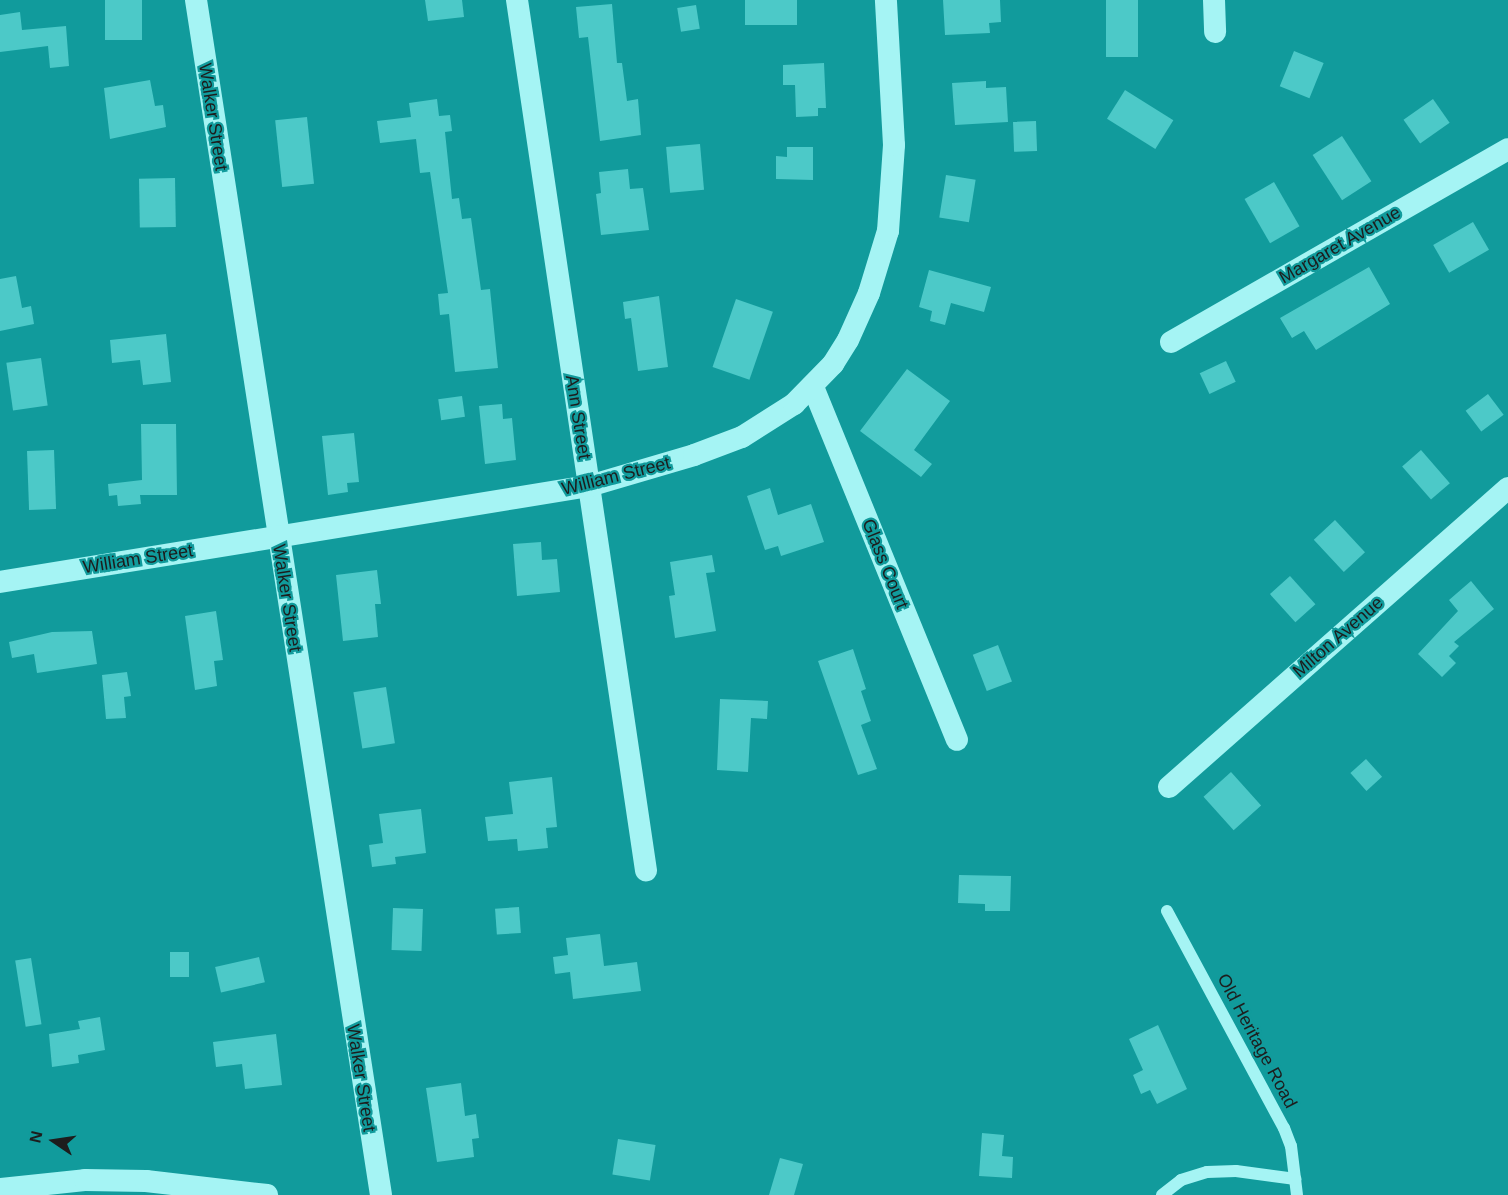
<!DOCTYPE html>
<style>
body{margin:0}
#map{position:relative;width:1508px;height:1195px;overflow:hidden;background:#119b9c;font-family:Arial,sans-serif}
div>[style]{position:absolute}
.building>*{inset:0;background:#4cc9c8;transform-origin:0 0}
.service>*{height:12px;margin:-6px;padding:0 6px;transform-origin:6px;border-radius:6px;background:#a5f4f4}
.minor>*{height:22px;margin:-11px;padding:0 11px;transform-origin:11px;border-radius:11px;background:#a5f4f4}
span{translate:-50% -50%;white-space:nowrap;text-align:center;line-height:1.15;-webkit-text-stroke:4.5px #119b9c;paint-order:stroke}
.street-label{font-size:18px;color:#1d1d1d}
.north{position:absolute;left:24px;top:1111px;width:60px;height:60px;-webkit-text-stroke:4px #119b9c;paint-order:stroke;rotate:283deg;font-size:16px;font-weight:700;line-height:24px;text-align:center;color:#1d1d1d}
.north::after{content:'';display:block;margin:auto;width:21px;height:27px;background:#1d1d1d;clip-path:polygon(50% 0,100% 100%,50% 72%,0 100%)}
</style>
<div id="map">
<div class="building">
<div style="left:105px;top:0;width:37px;height:40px"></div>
<div style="clip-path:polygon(425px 0,462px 0,464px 17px,428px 21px)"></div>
<div style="left:745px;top:0;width:52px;height:25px"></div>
<div style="clip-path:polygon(943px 0,1000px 0,1001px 22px,989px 23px,990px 33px,945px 35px)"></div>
<div style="left:1106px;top:0;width:32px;height:57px"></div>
<div style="clip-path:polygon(612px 4px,617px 63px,622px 63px,627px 101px,638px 99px,641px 135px,600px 141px,588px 37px,579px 38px,576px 7px)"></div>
<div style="left:696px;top:5px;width:24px;height:19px;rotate:81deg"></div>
<div style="clip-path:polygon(20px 12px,22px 30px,66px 26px,69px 66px,50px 68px,48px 46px,0 52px,0 15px)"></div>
<div style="left:1294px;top:51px;width:32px;height:38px;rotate:22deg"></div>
<div style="clip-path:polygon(824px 63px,826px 108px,818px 108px,818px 116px,796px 117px,795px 85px,783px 85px,783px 65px)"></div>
<div style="clip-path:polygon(150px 80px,155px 106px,163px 105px,166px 127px,110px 139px,104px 88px)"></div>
<div style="clip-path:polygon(986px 81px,986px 88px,1006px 87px,1008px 122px,955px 125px,952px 83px)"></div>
<div style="left:1125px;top:90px;width:57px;height:34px;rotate:32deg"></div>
<div style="clip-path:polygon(437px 99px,439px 116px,450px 115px,452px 131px,445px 132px,452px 199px,459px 198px,462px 219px,471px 218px,481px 290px,490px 289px,498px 368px,455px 372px,449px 314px,440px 315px,438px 294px,448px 293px,430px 172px,420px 173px,416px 139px,380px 143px,377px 121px,411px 117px,409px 103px)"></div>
<div style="left:1433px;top:99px;width:29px;height:36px;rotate:55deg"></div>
<div style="left:307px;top:117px;width:67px;height:32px;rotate:84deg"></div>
<div style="left:1036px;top:121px;width:30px;height:23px;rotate:88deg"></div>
<div style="left:1342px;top:136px;width:54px;height:35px;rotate:57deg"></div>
<div style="left:700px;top:144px;width:46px;height:34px;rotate:85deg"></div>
<div style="clip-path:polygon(787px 147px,813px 147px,813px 180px,776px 179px,776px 156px,787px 157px)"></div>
<div style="clip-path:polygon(628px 169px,630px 189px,643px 188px,649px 230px,601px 235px,596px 194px,601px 193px,599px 172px)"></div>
<div style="left:946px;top:175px;width:30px;height:43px;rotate:9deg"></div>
<div style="left:175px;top:178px;width:49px;height:36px;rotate:89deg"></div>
<div style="left:1274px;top:182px;width:51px;height:34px;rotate:60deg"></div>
<div style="left:1473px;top:222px;width:32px;height:46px;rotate:60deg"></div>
<div style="clip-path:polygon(1369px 267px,1390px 304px,1316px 350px,1304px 331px,1292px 338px,1280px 318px)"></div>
<div style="clip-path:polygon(929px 270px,991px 287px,984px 312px,951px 303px,945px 325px,930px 321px,932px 311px,919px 307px)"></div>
<div style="clip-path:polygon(16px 276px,22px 308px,31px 306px,34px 324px,0 331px,0 279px)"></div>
<div style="clip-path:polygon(659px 296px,668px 367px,638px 371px,631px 318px,625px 319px,623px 302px)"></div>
<div style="left:736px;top:299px;width:39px;height:72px;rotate:19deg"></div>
<div style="clip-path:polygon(166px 334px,171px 382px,143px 385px,140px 360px,112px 363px,110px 340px)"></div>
<div style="left:41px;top:358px;width:48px;height:35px;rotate:82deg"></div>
<div style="left:1226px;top:361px;width:23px;height:29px;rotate:65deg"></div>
<div style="clip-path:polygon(907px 369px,950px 401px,914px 450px,932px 464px,921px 477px,860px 431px)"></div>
<div style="left:1488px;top:394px;width:26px;height:28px;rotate:53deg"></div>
<div style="left:462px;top:396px;width:21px;height:24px;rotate:82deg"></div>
<div style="clip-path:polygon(502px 404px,503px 419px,512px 418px,516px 460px,485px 464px,479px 406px)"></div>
<div style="clip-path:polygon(141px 424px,176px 424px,177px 495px,140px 495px,141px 504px,118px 506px,117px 495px,109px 496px,108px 484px,142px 480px)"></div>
<div style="clip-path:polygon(354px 433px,359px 482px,347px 483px,348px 492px,328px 495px,322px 436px)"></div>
<div style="left:54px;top:450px;width:59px;height:27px;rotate:88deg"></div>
<div style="left:1421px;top:450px;width:44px;height:25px;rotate:49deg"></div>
<div style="clip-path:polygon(770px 488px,778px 515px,811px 504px,824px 542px,781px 556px,778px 546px,765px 550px,747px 496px)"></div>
<div style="left:1335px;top:520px;width:44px;height:29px;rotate:47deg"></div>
<div style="clip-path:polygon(541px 542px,542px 560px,557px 559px,560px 592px,517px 596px,513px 544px)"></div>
<div style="clip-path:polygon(712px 555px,715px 572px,706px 573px,716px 631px,675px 638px,669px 596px,675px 595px,670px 562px)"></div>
<div style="clip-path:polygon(377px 570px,381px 604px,375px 604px,378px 637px,343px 641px,336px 575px)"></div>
<div style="left:1290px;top:576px;width:38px;height:27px;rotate:48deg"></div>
<div style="clip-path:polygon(1471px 581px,1494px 609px,1454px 642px,1459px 646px,1449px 656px,1456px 663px,1442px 677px,1418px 654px,1458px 611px,1449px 600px)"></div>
<div style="clip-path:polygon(216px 611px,223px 660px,214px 661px,217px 686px,195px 690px,185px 616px)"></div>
<div style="clip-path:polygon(92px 631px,97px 664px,37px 673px,34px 654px,12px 658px,9px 642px,52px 632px)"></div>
<div style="left:998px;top:645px;width:39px;height:27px;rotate:69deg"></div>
<div style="clip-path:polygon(853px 649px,866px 689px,861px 691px,871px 721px,861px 725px,877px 769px,858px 775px,818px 661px)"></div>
<div style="clip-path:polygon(127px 672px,131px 696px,124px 697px,126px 718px,106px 719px,102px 675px)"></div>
<div style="left:386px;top:687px;width:57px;height:33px;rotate:81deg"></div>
<div style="clip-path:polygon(720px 699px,768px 701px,767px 719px,751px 718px,748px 772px,717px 770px)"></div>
<div style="left:1366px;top:759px;width:24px;height:21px;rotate:48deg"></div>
<div style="left:1231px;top:772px;width:45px;height:37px;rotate:48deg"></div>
<div style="clip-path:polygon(552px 777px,557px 827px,546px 828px,548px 848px,518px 851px,517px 839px,488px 841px,485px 817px,513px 814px,509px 782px)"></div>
<div style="clip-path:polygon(421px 809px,426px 853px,395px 857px,396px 864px,372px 867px,369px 845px,383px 843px,379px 814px)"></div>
<div style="clip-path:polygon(959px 875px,1011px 876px,1010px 911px,985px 911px,985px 904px,958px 903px)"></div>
<div style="left:519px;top:907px;width:26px;height:24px;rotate:86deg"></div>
<div style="left:393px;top:908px;width:30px;height:42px;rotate:2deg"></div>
<div style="clip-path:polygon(600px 934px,604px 966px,637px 962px,641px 991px,573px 999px,570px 972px,555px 974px,553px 957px,568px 955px,566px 938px)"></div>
<div style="left:170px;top:952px;width:19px;height:25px"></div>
<div style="left:259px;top:957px;width:26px;height:45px;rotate:77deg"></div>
<div style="left:31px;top:958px;width:67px;height:16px;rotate:81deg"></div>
<div style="clip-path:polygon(100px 1017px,105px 1050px,78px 1055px,79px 1063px,52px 1067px,49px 1034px,80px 1029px,78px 1021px)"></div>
<div style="clip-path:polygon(1158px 1025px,1187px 1089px,1157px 1104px,1150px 1090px,1141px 1094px,1133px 1075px,1143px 1070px,1129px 1039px)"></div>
<div style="clip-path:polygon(276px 1034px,282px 1085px,245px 1089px,242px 1064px,216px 1067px,213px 1042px)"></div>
<div style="clip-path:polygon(461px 1083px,465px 1116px,476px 1114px,479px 1138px,472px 1139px,474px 1157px,437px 1162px,426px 1088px)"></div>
<div style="clip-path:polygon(982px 1133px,1004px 1135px,1002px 1156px,1013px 1157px,1012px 1178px,979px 1176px)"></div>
<div style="left:618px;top:1139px;width:38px;height:36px;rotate:9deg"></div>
<div style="clip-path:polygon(780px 1158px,803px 1164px,794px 1195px,769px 1195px)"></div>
</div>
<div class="service">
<div style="left:1167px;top:911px;width:247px;rotate:61.7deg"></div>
<div style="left:1284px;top:1128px;width:19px;rotate:69deg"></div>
<div style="left:1291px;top:1146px;width:49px;rotate:83deg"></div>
<div style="left:1162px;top:1195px;width:24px;rotate:-38deg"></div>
<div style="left:1181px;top:1180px;width:27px;rotate:-17deg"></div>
<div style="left:1207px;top:1172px;width:29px;rotate:-2deg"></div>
<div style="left:1236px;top:1171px;width:60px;rotate:7.7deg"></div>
</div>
<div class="minor">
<div style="left:196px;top:0;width:1209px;rotate:81.2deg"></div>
<div style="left:517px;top:0;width:880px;rotate:81.57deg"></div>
<div style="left:1214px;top:0;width:32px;rotate:88deg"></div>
<div style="left:1171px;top:342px;width:388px;rotate:-29.8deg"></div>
<div style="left:813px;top:387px;width:381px;rotate:67.8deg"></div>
<div style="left:0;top:582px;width:597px;rotate:-9.26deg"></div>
<div style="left:589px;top:486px;width:109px;rotate:-16.4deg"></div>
<div style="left:694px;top:455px;width:51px;rotate:-20.6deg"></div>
<div style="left:742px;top:437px;width:62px;rotate:-32.4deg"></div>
<div style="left:794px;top:404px;width:56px;rotate:-45.7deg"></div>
<div style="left:833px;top:364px;width:28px;rotate:-58deg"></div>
<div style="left:848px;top:340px;width:51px;rotate:-65.9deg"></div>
<div style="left:869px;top:293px;width:65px;rotate:-73deg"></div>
<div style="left:888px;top:231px;width:86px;rotate:-86deg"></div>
<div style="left:894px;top:145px;width:145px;rotate:-93.2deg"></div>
<div style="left:1169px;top:787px;width:452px;rotate:-41.4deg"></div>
<div style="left:0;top:1189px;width:85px;rotate:-6deg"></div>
<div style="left:85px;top:1180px;width:61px;rotate:0.9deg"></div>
<div style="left:146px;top:1181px;width:122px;rotate:6.6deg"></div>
</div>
<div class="street-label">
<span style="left:213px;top:117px;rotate:81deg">Walker Street</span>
<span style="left:1340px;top:245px;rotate:-30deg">Margaret Avenue</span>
<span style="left:578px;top:417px;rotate:81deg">Ann Street</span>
<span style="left:616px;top:476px;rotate:-14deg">William Street</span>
<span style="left:138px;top:559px;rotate:-9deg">William Street</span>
<span style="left:885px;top:564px;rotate:68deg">Glass Court</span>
<span style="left:287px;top:598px;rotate:81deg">Walker Street</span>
<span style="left:1338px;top:637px;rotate:-41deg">Milton Avenue</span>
<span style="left:1257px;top:1041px;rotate:62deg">Old Heritage Road</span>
<span style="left:361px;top:1078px;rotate:81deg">Walker Street</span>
</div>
<div class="north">N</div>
</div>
